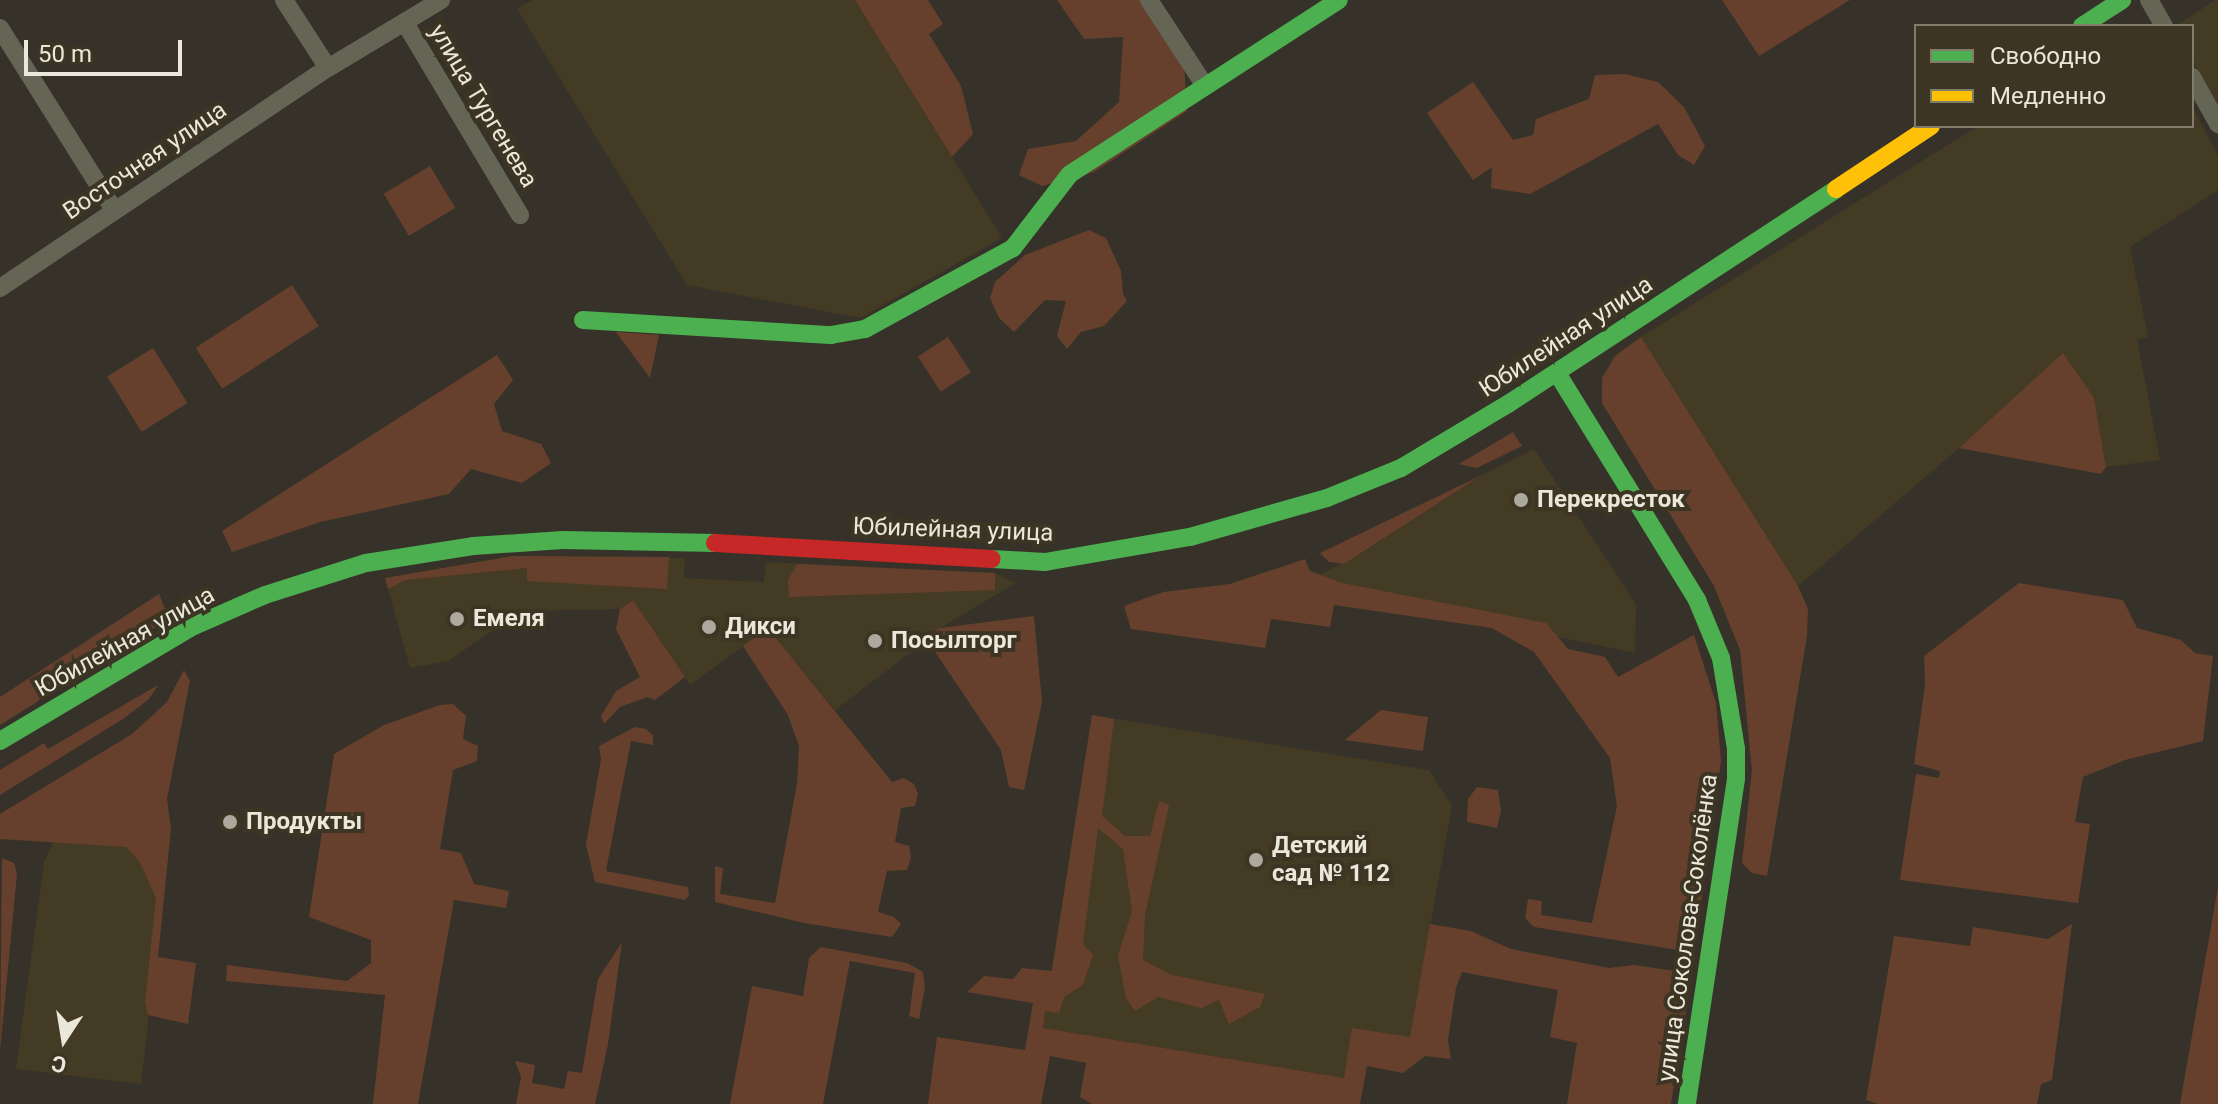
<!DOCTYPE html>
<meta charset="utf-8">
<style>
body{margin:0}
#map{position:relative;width:2218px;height:1104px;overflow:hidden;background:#363229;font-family:Roboto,sans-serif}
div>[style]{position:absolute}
.built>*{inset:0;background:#443b24}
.green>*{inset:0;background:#66402c;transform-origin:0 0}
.street>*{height:18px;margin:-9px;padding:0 9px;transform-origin:9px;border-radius:9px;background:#656556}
.fast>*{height:18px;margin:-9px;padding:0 9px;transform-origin:9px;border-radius:9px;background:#4caf50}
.slow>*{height:18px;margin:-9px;padding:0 9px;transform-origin:9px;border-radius:9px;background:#ffc107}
.jam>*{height:18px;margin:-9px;padding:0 9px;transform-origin:9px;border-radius:9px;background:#c62828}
.dots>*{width:22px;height:22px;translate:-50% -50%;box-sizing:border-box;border:4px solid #3c3523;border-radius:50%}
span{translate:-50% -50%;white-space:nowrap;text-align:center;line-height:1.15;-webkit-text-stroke:8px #3c3523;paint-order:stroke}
.street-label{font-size:24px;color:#ebe7db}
.poi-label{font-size:24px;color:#ebe7db;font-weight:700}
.left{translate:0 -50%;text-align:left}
.legend{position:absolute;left:1914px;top:24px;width:280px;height:104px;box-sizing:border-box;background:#3c3523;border:2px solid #827c6d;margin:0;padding:10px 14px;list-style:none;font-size:24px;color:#ebe7db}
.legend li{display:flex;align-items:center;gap:16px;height:40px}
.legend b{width:40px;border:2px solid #827c6d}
.north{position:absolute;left:24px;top:1000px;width:80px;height:80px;-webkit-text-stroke:6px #3c3523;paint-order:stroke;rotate:192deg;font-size:22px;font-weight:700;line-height:32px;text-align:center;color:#ebe7db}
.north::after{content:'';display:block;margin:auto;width:28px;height:36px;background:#ebe7db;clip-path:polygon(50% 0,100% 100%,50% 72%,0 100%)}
.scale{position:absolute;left:24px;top:40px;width:158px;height:36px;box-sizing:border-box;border:4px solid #ebe7db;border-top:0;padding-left:10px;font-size:24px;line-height:28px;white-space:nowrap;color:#ebe7db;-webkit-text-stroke:6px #3c3523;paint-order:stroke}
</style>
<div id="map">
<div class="built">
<div style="clip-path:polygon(532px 0,855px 0,1002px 238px,860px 318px,687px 285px,517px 9px)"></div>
<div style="clip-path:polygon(2215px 0,2218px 0,2218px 107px,2192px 60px,2192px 26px,2176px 26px)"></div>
<div style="clip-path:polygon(2192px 106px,2218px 156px,2218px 190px,2130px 247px,2148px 337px,2137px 339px,2160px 460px,2106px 467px,2094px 398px,2063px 354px,1959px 448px,1798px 586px,1641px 337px,1978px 126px,2192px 126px)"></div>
<div style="clip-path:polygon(1534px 449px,1636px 604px,1635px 653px,1301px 583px,1354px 558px,1482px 475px)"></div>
<div style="clip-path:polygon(513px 556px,685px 558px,684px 578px,764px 582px,766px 562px,995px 573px,1016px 583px,925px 637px,918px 647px,835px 710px,768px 628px,690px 685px,633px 600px,620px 609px,522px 611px,448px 661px,410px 668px,385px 578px)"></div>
<div style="clip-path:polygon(1092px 715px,1429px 770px,1452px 806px,1410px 1037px,1344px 1078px,1042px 1028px)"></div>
<div style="clip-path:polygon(54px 841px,168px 851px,141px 1084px,16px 1069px,44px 862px)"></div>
</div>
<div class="green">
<div style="clip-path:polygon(855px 0,928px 0,943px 24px,929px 34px,961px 86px,973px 134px,952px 157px)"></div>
<div style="clip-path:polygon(1057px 0,1141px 0,1184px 63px,1187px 111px,1094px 172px,1042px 186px,1019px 175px,1028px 149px,1076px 141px,1119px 102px,1123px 37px,1084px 39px)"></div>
<div style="clip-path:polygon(1722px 0,1850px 0,1759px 56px)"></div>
<div style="clip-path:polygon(1625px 74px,1658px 82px,1684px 107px,1705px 146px,1694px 165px,1678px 155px,1658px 124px,1530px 194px,1491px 188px,1492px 167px,1473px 180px,1427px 113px,1473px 82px,1513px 140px,1533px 135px,1536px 119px,1589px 99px,1595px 75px)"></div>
<div style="left:430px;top:166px;width:49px;height:54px;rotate:59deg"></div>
<div style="clip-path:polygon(1089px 230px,1106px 238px,1121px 271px,1123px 294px,1127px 301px,1104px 326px,1081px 332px,1067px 349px,1057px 336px,1066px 301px,1045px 300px,1014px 332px,999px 318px,990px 298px,995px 282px,1025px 255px)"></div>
<div style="left:292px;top:285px;width:49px;height:115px;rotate:57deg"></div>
<div style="clip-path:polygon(616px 332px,659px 335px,650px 378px)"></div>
<div style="left:948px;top:337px;width:42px;height:36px;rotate:57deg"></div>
<div style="clip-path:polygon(1641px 337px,1798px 586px,1808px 609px,1807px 636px,1767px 876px,1752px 873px,1742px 863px,1752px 770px,1740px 650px,1714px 586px,1602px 403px,1602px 378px,1615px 356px)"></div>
<div style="left:153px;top:348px;width:65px;height:54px;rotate:58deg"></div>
<div style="clip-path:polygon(2063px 353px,2094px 398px,2106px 467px,2101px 474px,1959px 448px)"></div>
<div style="clip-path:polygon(497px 355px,513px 380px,494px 404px,502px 431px,541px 444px,551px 463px,522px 483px,471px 469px,449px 494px,320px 522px,232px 552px,222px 531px)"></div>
<div style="clip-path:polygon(1513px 432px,1522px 446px,1477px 468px,1459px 464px)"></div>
<div style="clip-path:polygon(1482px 475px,1344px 564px,1329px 562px,1320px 553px)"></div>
<div style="clip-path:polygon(513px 556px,669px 557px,667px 589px,527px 581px,527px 568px,405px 580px,388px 589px,385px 578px)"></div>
<div style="clip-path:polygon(1305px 559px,1310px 571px,1342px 583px,1546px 623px,1568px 649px,1605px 657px,1618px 677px,1694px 635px,1716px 703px,1721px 761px,1695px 945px,1678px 950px,1534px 927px,1525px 918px,1528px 899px,1542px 901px,1541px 915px,1592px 923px,1617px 806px,1610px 758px,1534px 652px,1492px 628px,1334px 605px,1330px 627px,1271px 619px,1265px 648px,1131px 629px,1124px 606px,1163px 592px,1230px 584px)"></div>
<div style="clip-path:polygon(797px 564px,995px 573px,995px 590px,789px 597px,788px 580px)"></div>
<div style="clip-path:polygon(2019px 583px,2123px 600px,2137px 628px,2181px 640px,2195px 653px,2213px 656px,2203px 741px,2125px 760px,2083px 777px,2075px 822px,2090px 824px,2078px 903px,1900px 880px,1916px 774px,1939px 778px,1940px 771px,1914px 764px,1925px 685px,1924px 656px)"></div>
<div style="clip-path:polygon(159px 594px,169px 619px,0 725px,0 697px)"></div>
<div style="clip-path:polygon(633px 600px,685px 677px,655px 700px,648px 697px,620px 707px,604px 724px,601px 716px,616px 691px,640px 677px,616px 629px,620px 609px)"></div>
<div style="clip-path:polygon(1034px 616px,1042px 702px,1024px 790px,1009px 787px,1001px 750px,925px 637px,940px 628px)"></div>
<div style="clip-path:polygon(768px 628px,892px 782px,904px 778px,914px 784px,918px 794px,915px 806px,901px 808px,895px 842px,909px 846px,911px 858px,907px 870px,887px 871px,878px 912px,894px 917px,901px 924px,892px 937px,804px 923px,715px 902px,715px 866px,723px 868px,720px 894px,775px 903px,797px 784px,799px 746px,788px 715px,743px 646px)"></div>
<div style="clip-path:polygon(184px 670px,190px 681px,167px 799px,171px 829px,158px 957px,196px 963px,188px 1024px,148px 1015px,145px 1002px,156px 898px,139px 861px,126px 847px,0 839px,0 814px,132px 734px,167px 702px)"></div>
<div style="clip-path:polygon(158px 685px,149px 699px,123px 719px,0 795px,0 770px,44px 743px,48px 749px)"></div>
<div style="clip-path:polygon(453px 704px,466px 716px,463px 739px,478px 746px,477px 761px,453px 770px,440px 849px,461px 853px,474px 884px,509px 891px,506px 908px,454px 900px,418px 1104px,373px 1104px,385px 995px,226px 981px,227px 965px,347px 981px,371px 963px,371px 940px,309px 917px,334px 754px,384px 725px,440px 705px)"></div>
<div style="clip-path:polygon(1381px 710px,1428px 717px,1423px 751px,1345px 740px)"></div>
<div style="clip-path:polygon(1092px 715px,1114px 719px,1102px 816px,1125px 836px,1150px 836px,1159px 801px,1169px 805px,1145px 915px,1143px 960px,1172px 975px,1265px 994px,1260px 1007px,1229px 1024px,1219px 1000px,1201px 1008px,1158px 997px,1135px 1011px,1126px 998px,1118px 956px,1132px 911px,1123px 849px,1098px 828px,1083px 944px,1093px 955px,1083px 985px,1064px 997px,1059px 1013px,1045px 1011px,1043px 1028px,1344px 1078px,1352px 1028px,1410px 1037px,1430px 924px,1471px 931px,1511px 949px,1609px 968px,1634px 965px,1682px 972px,1691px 980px,1671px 1104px,1567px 1104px,1577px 1043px,1550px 1037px,1558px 990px,1462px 972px,1456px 988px,1448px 1040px,1451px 1059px,1425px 1056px,1403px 1073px,1367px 1066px,1360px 1104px,1092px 1104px,1080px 1097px,1086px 1063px,1050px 1056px,1041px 1104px,928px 1104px,937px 1037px,1025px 1050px,1033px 1003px,967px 992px,984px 976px,1013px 979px,1022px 968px,1052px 971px)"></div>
<div style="clip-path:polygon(635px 727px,646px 729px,653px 735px,653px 745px,631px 741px,606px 871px,688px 887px,689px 895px,685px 900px,595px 882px,586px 845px,601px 759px,599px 746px)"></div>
<div style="clip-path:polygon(1477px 787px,1498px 790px,1501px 811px,1497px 828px,1467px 822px,1468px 799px)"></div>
<div style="clip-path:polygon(2px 858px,14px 863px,17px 874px,0 1051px)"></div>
<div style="clip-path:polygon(2218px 887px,2218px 1104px,2180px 1104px)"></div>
<div style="clip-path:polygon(2072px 924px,2052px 1080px,2041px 1084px,2037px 1104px,1878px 1104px,1866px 1100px,1894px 936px,1970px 946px,1973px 927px,2048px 939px)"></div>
<div style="clip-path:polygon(622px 942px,608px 1044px,595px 1104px,516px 1104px,521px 1077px,515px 1061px,535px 1065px,532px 1083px,564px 1089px,568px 1071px,582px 1073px,598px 979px)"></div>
<div style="clip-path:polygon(821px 947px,907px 963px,923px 972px,925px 988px,919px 1019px,909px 1016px,915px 973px,850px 961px,823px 1104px,730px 1104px,752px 986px,803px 996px,809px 958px)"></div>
</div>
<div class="street">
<div style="left:284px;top:0;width:81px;rotate:57.1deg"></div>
<div style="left:1149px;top:0;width:103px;rotate:56.9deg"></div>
<div style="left:2149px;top:0;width:30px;rotate:60deg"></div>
<div style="left:405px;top:23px;width:224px;rotate:59.1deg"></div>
<div style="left:0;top:28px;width:215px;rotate:57.9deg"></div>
<div style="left:2192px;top:77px;width:54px;rotate:61deg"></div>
<div style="left:0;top:288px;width:395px;rotate:-33.9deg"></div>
<div style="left:328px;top:68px;width:132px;rotate:-31deg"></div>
</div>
<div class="fast">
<div style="left:2082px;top:26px;width:48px;rotate:-33deg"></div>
<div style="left:583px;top:320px;width:248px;rotate:3.5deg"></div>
<div style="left:831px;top:335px;width:35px;rotate:-10deg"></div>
<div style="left:865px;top:329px;width:169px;rotate:-28.7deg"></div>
<div style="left:1013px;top:248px;width:93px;rotate:-52.4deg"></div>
<div style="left:1070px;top:174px;width:320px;rotate:-32.9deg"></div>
<div style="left:1557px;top:373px;width:267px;rotate:58.3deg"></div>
<div style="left:1697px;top:600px;width:63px;rotate:67.5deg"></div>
<div style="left:1721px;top:658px;width:92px;rotate:80.6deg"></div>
<div style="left:1736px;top:749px;width:30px;rotate:90deg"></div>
<div style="left:1736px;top:779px;width:329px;rotate:98.6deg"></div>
<div style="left:992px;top:559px;width:53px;rotate:3.2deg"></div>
<div style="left:1045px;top:562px;width:147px;rotate:-9.8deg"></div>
<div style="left:1190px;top:537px;width:142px;rotate:-15.9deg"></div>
<div style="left:1327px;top:498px;width:80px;rotate:-22.1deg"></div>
<div style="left:1401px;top:468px;width:125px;rotate:-30.9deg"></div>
<div style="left:1508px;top:404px;width:392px;rotate:-33.2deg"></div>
<div style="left:0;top:741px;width:226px;rotate:-30.7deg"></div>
<div style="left:194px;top:626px;width:77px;rotate:-23.6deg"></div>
<div style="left:265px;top:595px;width:106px;rotate:-17.6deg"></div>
<div style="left:366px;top:563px;width:108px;rotate:-9deg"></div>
<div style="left:473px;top:546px;width:90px;rotate:-3.8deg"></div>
<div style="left:563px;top:540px;width:152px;rotate:1.1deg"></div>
</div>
<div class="slow">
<div style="left:1836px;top:189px;width:114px;rotate:-33.6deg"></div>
</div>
<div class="jam">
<div style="left:715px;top:543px;width:277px;rotate:3.3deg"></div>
</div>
<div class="dots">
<div style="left:1521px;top:500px;background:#aca89d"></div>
<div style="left:457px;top:619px;background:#aca89d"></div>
<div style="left:709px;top:627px;background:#aca89d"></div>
<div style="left:875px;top:641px;background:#aca89d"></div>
<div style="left:230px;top:822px;background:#aca89d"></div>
<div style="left:1256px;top:860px;background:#aca89d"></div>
</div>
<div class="street-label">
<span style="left:483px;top:106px;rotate:59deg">улица Тургенева</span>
<span style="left:145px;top:161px;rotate:-34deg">Восточная улица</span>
<span style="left:1566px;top:337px;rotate:-33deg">Юбилейная улица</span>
<span style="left:953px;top:530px;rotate:2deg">Юбилейная улица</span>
<span style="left:125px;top:642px;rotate:-29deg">Юбилейная улица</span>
<span style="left:1688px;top:928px;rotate:-82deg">улица Соколова-Соколёнка</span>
</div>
<div class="poi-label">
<span class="left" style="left:1537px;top:500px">Перекресток</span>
<span class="left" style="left:473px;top:619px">Емеля</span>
<span class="left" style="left:725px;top:627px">Дикси</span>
<span class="left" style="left:891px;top:641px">Посылторг</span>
<span class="left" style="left:246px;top:822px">Продукты</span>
<span class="left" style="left:1272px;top:860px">Детский<br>сад № 112</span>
</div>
<ul class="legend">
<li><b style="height:10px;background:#4caf50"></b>Свободно</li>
<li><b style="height:10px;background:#ffc107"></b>Медленно</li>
</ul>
<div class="north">С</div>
<div class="scale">50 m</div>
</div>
